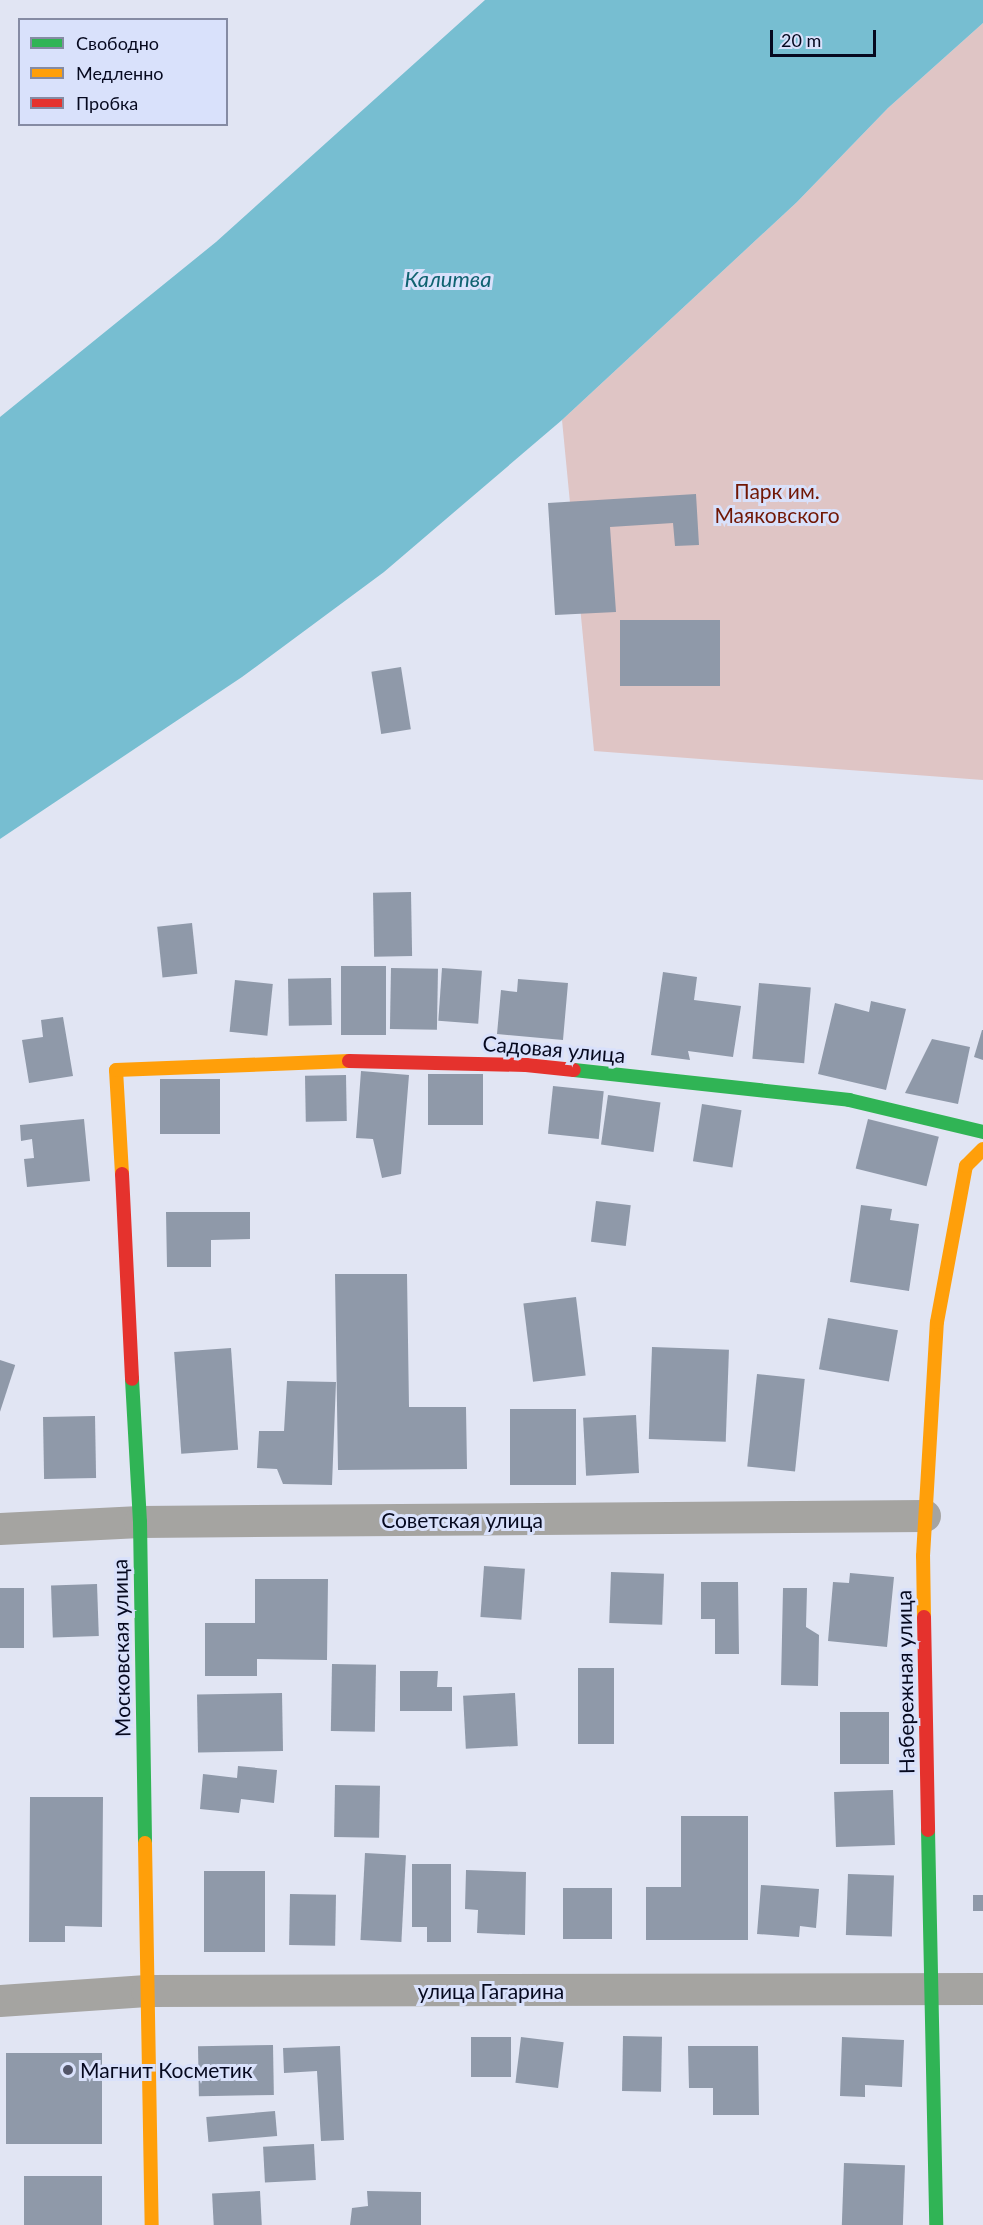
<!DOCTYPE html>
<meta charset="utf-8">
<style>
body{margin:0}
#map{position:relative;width:983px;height:2225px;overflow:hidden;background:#e1e5f3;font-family:Lato,sans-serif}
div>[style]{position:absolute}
.green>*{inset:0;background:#dfc5c5}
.water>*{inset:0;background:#77bed1}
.building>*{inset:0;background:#8f99a9;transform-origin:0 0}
.street>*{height:32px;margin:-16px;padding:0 16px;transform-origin:16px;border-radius:16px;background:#a5a4a1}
.fast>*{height:14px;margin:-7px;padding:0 7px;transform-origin:7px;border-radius:7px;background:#30b455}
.slow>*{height:14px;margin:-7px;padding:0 7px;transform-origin:7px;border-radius:7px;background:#ff9f0a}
.jam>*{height:14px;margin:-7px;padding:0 7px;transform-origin:7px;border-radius:7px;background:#e5322d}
.dots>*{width:16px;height:16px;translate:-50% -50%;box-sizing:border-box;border:3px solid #d9e1fb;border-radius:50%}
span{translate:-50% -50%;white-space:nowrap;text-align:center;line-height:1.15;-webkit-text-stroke:6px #d9e1fb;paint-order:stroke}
.park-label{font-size:21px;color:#711705}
.street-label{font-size:21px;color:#06091f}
.poi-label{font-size:21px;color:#06091f}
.left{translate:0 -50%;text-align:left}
.water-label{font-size:22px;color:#106371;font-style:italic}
.legend{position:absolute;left:18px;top:18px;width:210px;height:108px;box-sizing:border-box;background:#d9e1fb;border:2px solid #858ba3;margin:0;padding:8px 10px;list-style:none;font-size:18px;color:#06091f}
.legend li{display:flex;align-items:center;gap:12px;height:30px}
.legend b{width:30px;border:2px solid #858ba3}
.scale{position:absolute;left:770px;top:30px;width:106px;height:27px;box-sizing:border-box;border:3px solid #06091f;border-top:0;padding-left:8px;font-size:18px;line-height:21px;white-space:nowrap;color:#06091f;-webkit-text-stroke:4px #d9e1fb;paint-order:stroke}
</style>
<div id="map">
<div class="green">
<div style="clip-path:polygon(983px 23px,983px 780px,594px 751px,562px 420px,797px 202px,888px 108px)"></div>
</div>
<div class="water">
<div style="clip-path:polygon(485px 0,983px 0,983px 23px,888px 108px,797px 202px,562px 420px,384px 572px,242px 677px,0 839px,0 417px,216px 242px)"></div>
</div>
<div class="building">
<div style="clip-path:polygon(696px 494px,699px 545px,675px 546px,673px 523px,610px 527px,616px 612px,555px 615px,548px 503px)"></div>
<div style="left:720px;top:620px;width:66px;height:100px;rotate:90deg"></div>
<div style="left:401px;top:667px;width:63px;height:30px;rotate:81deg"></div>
<div style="left:411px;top:892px;width:64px;height:38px;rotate:89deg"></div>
<div style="left:192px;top:923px;width:51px;height:35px;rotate:84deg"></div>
<div style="left:341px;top:966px;width:45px;height:69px"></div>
<div style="left:391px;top:968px;width:47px;height:61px;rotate:1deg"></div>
<div style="left:442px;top:968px;width:40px;height:53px;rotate:4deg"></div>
<div style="clip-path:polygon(663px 972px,697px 977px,694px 1000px,741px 1006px,733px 1057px,688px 1051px,690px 1060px,651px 1055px)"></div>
<div style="left:331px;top:978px;width:47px;height:43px;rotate:89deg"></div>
<div style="clip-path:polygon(518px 979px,568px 983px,563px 1040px,497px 1034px,501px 990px,517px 992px)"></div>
<div style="left:235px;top:980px;width:38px;height:52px;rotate:6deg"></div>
<div style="left:759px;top:983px;width:52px;height:76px;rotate:5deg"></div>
<div style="clip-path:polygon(871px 1001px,906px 1009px,886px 1090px,818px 1074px,835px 1003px,869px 1012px)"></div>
<div style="clip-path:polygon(63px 1017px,73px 1076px,29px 1083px,22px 1040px,43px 1037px,41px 1020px)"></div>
<div style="clip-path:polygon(982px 1030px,983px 1030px,983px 1060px,974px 1057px)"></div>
<div style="clip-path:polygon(932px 1039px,970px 1047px,958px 1104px,905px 1093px)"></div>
<div style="clip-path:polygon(361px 1071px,409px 1075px,401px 1174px,382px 1178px,373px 1139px,356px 1138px)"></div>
<div style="left:428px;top:1074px;width:55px;height:51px"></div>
<div style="left:346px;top:1075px;width:46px;height:41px;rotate:89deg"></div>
<div style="left:160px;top:1079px;width:60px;height:55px"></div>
<div style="left:553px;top:1086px;width:51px;height:48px;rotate:6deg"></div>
<div style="left:608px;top:1095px;width:53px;height:50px;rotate:8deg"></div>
<div style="left:702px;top:1104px;width:40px;height:58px;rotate:9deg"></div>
<div style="clip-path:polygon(84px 1119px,90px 1181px,27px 1187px,24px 1159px,34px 1158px,32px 1139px,21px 1141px,20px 1125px)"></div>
<div style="left:868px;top:1119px;width:73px;height:51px;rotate:14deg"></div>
<div style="left:596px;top:1201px;width:35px;height:41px;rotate:7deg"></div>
<div style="clip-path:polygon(861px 1205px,892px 1209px,890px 1220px,919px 1224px,909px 1291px,850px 1282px)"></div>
<div style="clip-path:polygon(166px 1212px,250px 1212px,250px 1239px,211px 1240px,211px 1267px,167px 1267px)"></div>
<div style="clip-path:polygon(335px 1274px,407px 1274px,409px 1407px,466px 1407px,467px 1469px,338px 1470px)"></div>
<div style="left:576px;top:1297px;width:79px;height:53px;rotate:83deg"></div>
<div style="left:828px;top:1318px;width:71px;height:52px;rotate:10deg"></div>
<div style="left:652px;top:1347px;width:77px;height:92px;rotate:2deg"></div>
<div style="left:231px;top:1348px;width:102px;height:57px;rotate:86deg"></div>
<div style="left:0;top:1360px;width:16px;height:62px;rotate:18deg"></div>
<div style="left:757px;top:1374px;width:48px;height:93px;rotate:6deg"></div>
<div style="clip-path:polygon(287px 1381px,336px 1382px,332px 1485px,283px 1484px,277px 1469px,257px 1468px,259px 1431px,284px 1431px)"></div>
<div style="left:510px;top:1409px;width:66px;height:76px"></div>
<div style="left:636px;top:1415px;width:58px;height:53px;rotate:87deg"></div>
<div style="left:95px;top:1416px;width:62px;height:52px;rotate:89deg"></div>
<div style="left:484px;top:1566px;width:41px;height:51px;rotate:4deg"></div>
<div style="left:611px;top:1572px;width:53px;height:51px;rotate:2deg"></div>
<div style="clip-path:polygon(850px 1573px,894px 1577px,887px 1647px,828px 1641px,833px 1582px,849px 1583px)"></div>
<div style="clip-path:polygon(255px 1579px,328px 1579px,327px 1660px,257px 1659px,257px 1676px,205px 1676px,205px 1623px,255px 1623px)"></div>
<div style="clip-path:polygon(701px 1582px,738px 1582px,739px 1654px,715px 1654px,715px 1619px,701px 1619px)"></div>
<div style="left:97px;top:1584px;width:52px;height:46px;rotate:88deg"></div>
<div style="left:0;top:1588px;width:24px;height:60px"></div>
<div style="clip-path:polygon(783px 1588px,807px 1588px,806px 1627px,819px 1635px,818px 1686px,781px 1685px)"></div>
<div style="left:332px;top:1664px;width:44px;height:67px;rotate:1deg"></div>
<div style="left:578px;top:1668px;width:36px;height:76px"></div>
<div style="clip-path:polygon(400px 1671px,438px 1671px,437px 1687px,452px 1687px,452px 1711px,400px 1711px)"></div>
<div style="left:282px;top:1693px;width:58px;height:85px;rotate:89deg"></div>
<div style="left:515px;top:1693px;width:53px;height:52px;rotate:87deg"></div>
<div style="left:840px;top:1712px;width:49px;height:52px"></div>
<div style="clip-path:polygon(238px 1766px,277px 1770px,274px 1803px,241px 1799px,239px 1813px,200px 1809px,203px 1774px,237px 1778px)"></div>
<div style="left:335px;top:1785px;width:45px;height:52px;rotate:1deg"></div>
<div style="left:893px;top:1790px;width:55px;height:59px;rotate:88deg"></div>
<div style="clip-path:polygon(30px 1797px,103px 1797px,102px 1927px,65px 1926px,65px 1942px,29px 1942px)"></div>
<div style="clip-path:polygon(681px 1816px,748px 1816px,748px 1940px,646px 1940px,646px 1887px,681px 1887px)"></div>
<div style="left:365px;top:1853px;width:41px;height:87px;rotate:3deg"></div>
<div style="clip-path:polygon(412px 1864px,451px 1864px,451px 1942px,427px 1942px,427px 1927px,412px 1927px)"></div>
<div style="clip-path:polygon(466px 1870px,526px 1872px,525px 1935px,477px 1933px,478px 1910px,465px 1909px)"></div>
<div style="left:204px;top:1871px;width:61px;height:81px"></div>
<div style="left:848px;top:1874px;width:46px;height:61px;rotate:2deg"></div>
<div style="clip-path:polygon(761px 1885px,819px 1889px,816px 1928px,800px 1926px,799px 1937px,757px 1934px)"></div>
<div style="left:563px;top:1888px;width:49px;height:51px"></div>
<div style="left:290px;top:1894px;width:46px;height:51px;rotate:1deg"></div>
<div style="left:973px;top:1895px;width:10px;height:16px"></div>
<div style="left:623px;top:2036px;width:39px;height:55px;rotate:1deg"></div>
<div style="left:471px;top:2037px;width:40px;height:40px"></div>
<div style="left:521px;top:2037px;width:43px;height:46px;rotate:7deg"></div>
<div style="clip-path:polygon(842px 2037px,904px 2040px,902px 2087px,865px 2085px,865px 2097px,840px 2096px)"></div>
<div style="left:273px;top:2045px;width:50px;height:75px;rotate:89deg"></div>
<div style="clip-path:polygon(340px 2046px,344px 2140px,321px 2141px,317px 2071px,284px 2073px,283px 2048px)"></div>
<div style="clip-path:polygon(688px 2046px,758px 2046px,759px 2115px,713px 2115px,713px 2088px,689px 2088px)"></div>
<div style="left:6px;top:2053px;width:96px;height:91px"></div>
<div style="left:275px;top:2111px;width:25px;height:69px;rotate:85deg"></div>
<div style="left:314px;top:2144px;width:36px;height:51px;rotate:87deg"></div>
<div style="left:844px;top:2163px;width:61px;height:62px;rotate:2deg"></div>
<div style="left:102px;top:2176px;width:49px;height:78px;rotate:90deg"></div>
<div style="left:260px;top:2191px;width:34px;height:48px;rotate:87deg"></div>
<div style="clip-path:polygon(367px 2191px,421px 2192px,421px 2225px,350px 2225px,352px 2208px,368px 2206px)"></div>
</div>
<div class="street">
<div style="left:0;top:1529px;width:140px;rotate:-2.9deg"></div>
<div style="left:140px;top:1522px;width:785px;rotate:-0.44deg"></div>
<div style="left:0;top:2001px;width:147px;rotate:-3.9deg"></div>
<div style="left:147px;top:1991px;width:836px;rotate:-0.14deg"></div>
</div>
<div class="fast">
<div style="left:574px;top:1070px;width:277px;rotate:6.2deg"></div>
<div style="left:849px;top:1100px;width:138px;rotate:13.4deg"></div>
<div style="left:132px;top:1379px;width:143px;rotate:86.8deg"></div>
<div style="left:140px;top:1522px;width:321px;rotate:89.1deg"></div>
<div style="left:928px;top:1830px;width:395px;rotate:88.8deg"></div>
</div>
<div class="slow">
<div style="left:122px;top:1174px;width:104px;rotate:-93.3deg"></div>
<div style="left:116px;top:1070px;width:233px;rotate:-2.2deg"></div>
<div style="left:924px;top:1617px;width:61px;rotate:-90.9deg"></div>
<div style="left:923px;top:1556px;width:234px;rotate:-86.6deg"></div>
<div style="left:937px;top:1322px;width:159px;rotate:-79.5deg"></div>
<div style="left:966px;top:1166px;width:24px;rotate:-45deg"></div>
<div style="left:145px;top:1843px;width:382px;rotate:89deg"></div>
</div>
<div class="jam">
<div style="left:349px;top:1061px;width:177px;rotate:1.3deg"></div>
<div style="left:526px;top:1065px;width:48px;rotate:5.9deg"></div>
<div style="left:122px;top:1174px;width:205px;rotate:87.2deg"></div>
<div style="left:924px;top:1617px;width:213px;rotate:88.9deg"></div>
</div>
<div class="dots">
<div style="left:68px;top:2070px;background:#535669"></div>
</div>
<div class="park-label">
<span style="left:777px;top:503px">Парк им.<br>Маяковского</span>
</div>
<div class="street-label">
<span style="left:554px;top:1049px;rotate:5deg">Садовая улица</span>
<span style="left:462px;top:1520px">Советская улица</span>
<span style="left:121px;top:1648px;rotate:-91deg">Московская улица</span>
<span style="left:905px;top:1682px;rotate:-91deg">Набережная улица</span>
<span style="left:491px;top:1991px">улица Гагарина</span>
</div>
<div class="poi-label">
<span class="left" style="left:80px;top:2070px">Магнит Косметик</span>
</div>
<div class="water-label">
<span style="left:448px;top:279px">Калитва</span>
</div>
<ul class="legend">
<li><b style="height:8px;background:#30b455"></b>Свободно</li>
<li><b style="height:8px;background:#ff9f0a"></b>Медленно</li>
<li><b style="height:8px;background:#e5322d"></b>Пробка</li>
</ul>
<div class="scale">20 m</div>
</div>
